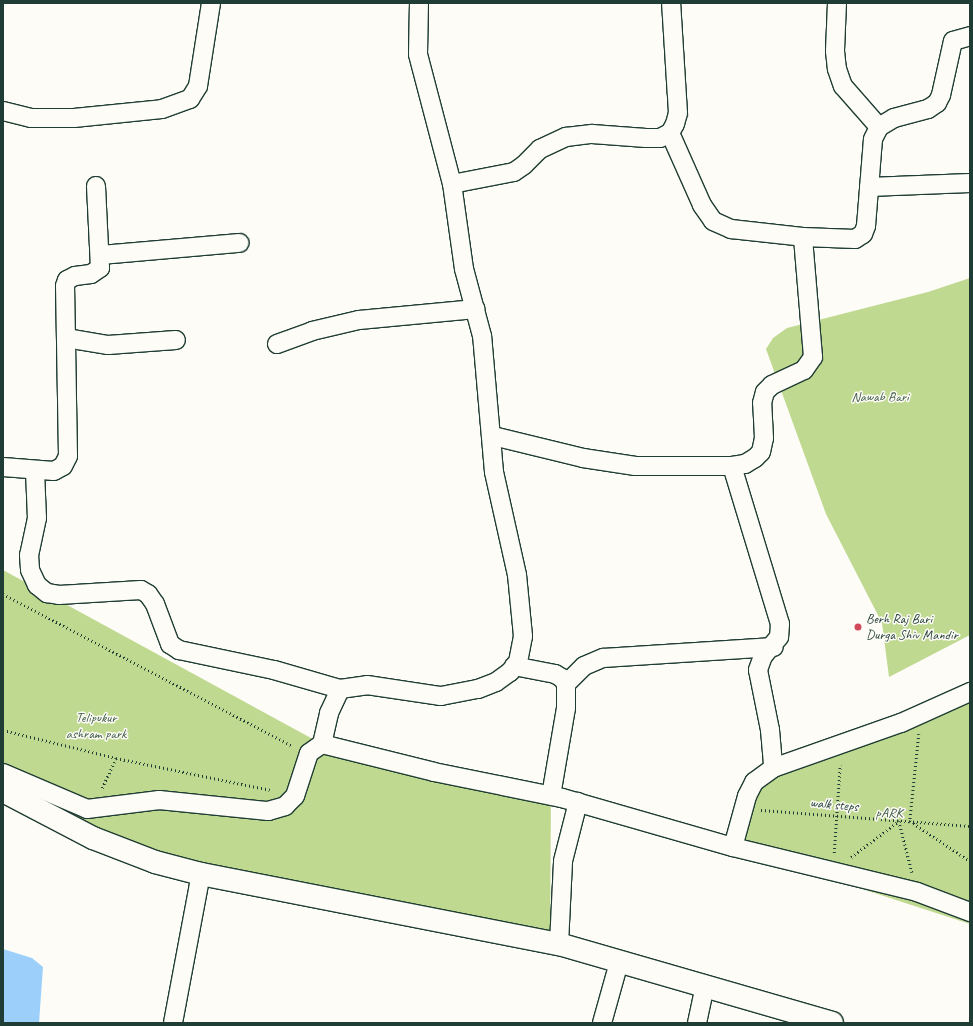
<!DOCTYPE html>
<style>
body{margin:0}
#map{position:relative;width:973px;height:1026px;overflow:hidden;background:#fdfcf7;font-family:Caveat,sans-serif}
div>[style]{position:absolute}
.green>*{inset:0;background:#c0d990}
.water>*{inset:0;background:#9cd0fa}
.path>*{height:2.5px;margin-top:-1.25px;transform-origin:0;background:repeating-linear-gradient(90deg,#1f3d34 0 1px,transparent 0 4px)}
.roads{filter:drop-shadow(1px 0 #1f3d34) drop-shadow(-1px 0 #1f3d34) drop-shadow(0 1px #1f3d34) drop-shadow(0 -1px #1f3d34)}
.minor>*{height:18px;margin:-9px;padding:0 9px;transform-origin:9px;border-radius:9px;background:#fdfcf7}
.highway>*{height:22px;margin:-11px;padding:0 11px;transform-origin:11px;border-radius:11px;background:#fdfcf7}
.dots>*{width:11px;height:11px;translate:-50% -50%;box-sizing:border-box;border:2px solid #fdfcf7;border-radius:50%}
span{translate:-50% -50%;white-space:nowrap;text-align:center;line-height:1.15;-webkit-text-stroke:3px #fdfcf7;paint-order:stroke}
.park-label{font-size:14px;color:#3f5c46}
.poi-label{font-size:14px;color:#1f3d34}
.left{translate:0 -50%;text-align:left}
.street-label{font-size:14px;color:#1f3d34}
.frame{position:absolute;inset:0;border:4px solid #1f3d34;pointer-events:none}
</style>
<div id="map">
<div class="green">
<div style="clip-path:polygon(970px 278px,970px 635px,889px 677px,882px 623px,826px 514px,766px 349px,773px 338px,787px 328px,928px 292px)"></div>
<div style="clip-path:polygon(3px 570px,322px 744px,551px 796px,550px 937px,152px 857px,3px 784px)"></div>
<div style="clip-path:polygon(970px 691px,970px 924px,733px 847px,754px 782px)"></div>
</div>
<div class="water">
<div style="clip-path:polygon(3px 949px,32px 958px,43px 967px,39px 1023px,3px 1023px)"></div>
</div>
<div class="path">
<div style="left:3px;top:594px;width:327px;rotate:27.7deg"></div>
<div style="left:3px;top:730px;width:116px;rotate:13.9deg"></div>
<div style="left:116px;top:758px;width:157px;rotate:11.7deg"></div>
<div style="left:919px;top:734px;width:87px;rotate:95.9deg"></div>
<div style="left:910px;top:821px;width:72px;rotate:33.7deg"></div>
<div style="left:102px;top:788px;width:33px;rotate:-65deg"></div>
<div style="left:761px;top:810px;width:210px;rotate:4.4deg"></div>
<div style="left:834px;top:853px;width:88px;rotate:-86.1deg"></div>
<div style="left:851px;top:857px;width:60px;rotate:-36.9deg"></div>
<div style="left:899px;top:821px;width:53px;rotate:75.7deg"></div>
</div>
<div class="roads">
<div class="minor">
<div style="left:837px;top:3px;width:48px;rotate:92.4deg"></div>
<div style="left:835px;top:51px;width:18px;rotate:84deg"></div>
<div style="left:837px;top:69px;width:18px;rotate:71deg"></div>
<div style="left:843px;top:86px;width:55px;rotate:48.7deg"></div>
<div style="left:3px;top:111px;width:29px;rotate:14deg"></div>
<div style="left:31px;top:118px;width:43px"></div>
<div style="left:74px;top:118px;width:88px;rotate:-5.8deg"></div>
<div style="left:162px;top:109px;width:30px;rotate:-20deg"></div>
<div style="left:190px;top:99px;width:15px;rotate:-58deg"></div>
<div style="left:198px;top:86px;width:84px;rotate:-81.1deg"></div>
<div style="left:670px;top:133px;width:79px;rotate:66deg"></div>
<div style="left:702px;top:205px;width:19px;rotate:55deg"></div>
<div style="left:713px;top:221px;width:20px;rotate:24deg"></div>
<div style="left:731px;top:229px;width:72px;rotate:6.3deg"></div>
<div style="left:803px;top:237px;width:52px;rotate:2.2deg"></div>
<div style="left:855px;top:239px;width:9px;rotate:-32deg"></div>
<div style="left:863px;top:234px;width:9px;rotate:-69deg"></div>
<div style="left:866px;top:226px;width:87px;rotate:-85.4deg"></div>
<div style="left:873px;top:139px;width:13px;rotate:-63deg"></div>
<div style="left:879px;top:127px;width:17px;rotate:-31deg"></div>
<div style="left:894px;top:118px;width:35px;rotate:-15deg"></div>
<div style="left:928px;top:109px;width:11px;rotate:-34deg"></div>
<div style="left:937px;top:103px;width:9px;rotate:-63deg"></div>
<div style="left:941px;top:95px;width:55px;rotate:-77.5deg"></div>
<div style="left:953px;top:41px;width:18px;rotate:-16deg"></div>
<div style="left:452px;top:184px;width:63px;rotate:-11deg"></div>
<div style="left:514px;top:172px;width:12px;rotate:-35deg"></div>
<div style="left:524px;top:165px;width:23px;rotate:-45deg"></div>
<div style="left:540px;top:149px;width:29px;rotate:-25deg"></div>
<div style="left:566px;top:137px;width:26px;rotate:-7deg"></div>
<div style="left:592px;top:134px;width:54px;rotate:4.2deg"></div>
<div style="left:646px;top:138px;width:14px"></div>
<div style="left:660px;top:138px;width:11px;rotate:-27deg"></div>
<div style="left:670px;top:133px;width:10px;rotate:-61deg"></div>
<div style="left:675px;top:124px;width:11px;rotate:-75deg"></div>
<div style="left:678px;top:113px;width:110px;rotate:-93.6deg"></div>
<div style="left:869px;top:187px;width:101px;rotate:-2.3deg"></div>
<div style="left:101px;top:255px;width:139px;rotate:-5deg"></div>
<div style="left:66px;top:338px;width:43px;rotate:9.5deg"></div>
<div style="left:108px;top:345px;width:68px;rotate:-4.2deg"></div>
<div style="left:277px;top:344px;width:37px;rotate:-20deg"></div>
<div style="left:312px;top:331px;width:48px;rotate:-13.2deg"></div>
<div style="left:359px;top:320px;width:117px;rotate:-5.4deg"></div>
<div style="left:493px;top:436px;width:93px;rotate:13.7deg"></div>
<div style="left:583px;top:458px;width:53px;rotate:8.7deg"></div>
<div style="left:635px;top:466px;width:97px"></div>
<div style="left:732px;top:466px;width:13px;rotate:-9deg"></div>
<div style="left:745px;top:464px;width:12px;rotate:-31deg"></div>
<div style="left:755px;top:458px;width:8px;rotate:-45deg"></div>
<div style="left:761px;top:452px;width:14px;rotate:-78deg"></div>
<div style="left:764px;top:438px;width:35px;rotate:-93deg"></div>
<div style="left:762px;top:403px;width:11px;rotate:-75deg"></div>
<div style="left:765px;top:392px;width:10px;rotate:-45deg"></div>
<div style="left:772px;top:385px;width:35px;rotate:-25deg"></div>
<div style="left:804px;top:370px;width:16px;rotate:-55deg"></div>
<div style="left:813px;top:357px;width:120px;rotate:-94.8deg"></div>
<div style="left:732px;top:466px;width:165px;rotate:73.1deg"></div>
<div style="left:780px;top:624px;width:13px;rotate:94deg"></div>
<div style="left:779px;top:637px;width:25px;rotate:130deg"></div>
<div style="left:763px;top:656px;width:15px;rotate:110deg"></div>
<div style="left:758px;top:670px;width:61px;rotate:78.7deg"></div>
<div style="left:770px;top:730px;width:38px;rotate:85deg"></div>
<div style="left:3px;top:467px;width:51px;rotate:4.5deg"></div>
<div style="left:54px;top:471px;width:10px;rotate:-29deg"></div>
<div style="left:63px;top:466px;width:11px;rotate:-63deg"></div>
<div style="left:68px;top:456px;width:170px;rotate:-91deg"></div>
<div style="left:65px;top:286px;width:6px;rotate:-72deg"></div>
<div style="left:67px;top:280px;width:9px;rotate:-27deg"></div>
<div style="left:75px;top:276px;width:16px;rotate:-7deg"></div>
<div style="left:91px;top:274px;width:11px;rotate:-34deg"></div>
<div style="left:100px;top:268px;width:82px;rotate:-92.8deg"></div>
<div style="left:35px;top:471px;width:47px;rotate:87.6deg"></div>
<div style="left:37px;top:518px;width:38px;rotate:102deg"></div>
<div style="left:29px;top:555px;width:15px;rotate:86deg"></div>
<div style="left:30px;top:570px;width:17px;rotate:65deg"></div>
<div style="left:37px;top:585px;width:13px;rotate:39deg"></div>
<div style="left:47px;top:593px;width:12px;rotate:9deg"></div>
<div style="left:59px;top:595px;width:82px;rotate:-3.5deg"></div>
<div style="left:141px;top:590px;width:8px;rotate:30deg"></div>
<div style="left:148px;top:594px;width:12px;rotate:55deg"></div>
<div style="left:155px;top:604px;width:43px;rotate:69.4deg"></div>
<div style="left:170px;top:644px;width:11px;rotate:34deg"></div>
<div style="left:179px;top:650px;width:97px;rotate:11.9deg"></div>
<div style="left:274px;top:670px;width:69px;rotate:16.1deg"></div>
<div style="left:514px;top:666px;width:42px;rotate:11deg"></div>
<div style="left:555px;top:674px;width:8px;rotate:30deg"></div>
<div style="left:562px;top:678px;width:7px;rotate:56deg"></div>
<div style="left:566px;top:684px;width:24px;rotate:90deg"></div>
<div style="left:566px;top:708px;width:89px;rotate:99.7deg"></div>
<div style="left:566px;top:684px;width:25px;rotate:-45deg"></div>
<div style="left:584px;top:666px;width:21px;rotate:-23deg"></div>
<div style="left:603px;top:658px;width:171px;rotate:-3.7deg"></div>
<div style="left:322px;top:744px;width:32px;rotate:-77deg"></div>
<div style="left:329px;top:713px;width:26px;rotate:-65deg"></div>
<div style="left:340px;top:689px;width:27px;rotate:-8deg"></div>
<div style="left:367px;top:685px;width:75px;rotate:8.5deg"></div>
<div style="left:441px;top:696px;width:38px;rotate:-11deg"></div>
<div style="left:478px;top:689px;width:19px;rotate:-21deg"></div>
<div style="left:496px;top:682px;width:17px;rotate:-36deg"></div>
<div style="left:510px;top:672px;width:13px;rotate:-51deg"></div>
<div style="left:518px;top:662px;width:26px;rotate:-79deg"></div>
<div style="left:523px;top:636px;width:61px;rotate:-95.6deg"></div>
<div style="left:517px;top:575px;width:106px;rotate:-102.6deg"></div>
<div style="left:494px;top:472px;width:137px;rotate:-95deg"></div>
<div style="left:482px;top:336px;width:69px;rotate:-105deg"></div>
<div style="left:464px;top:269px;width:86px;rotate:-98deg"></div>
<div style="left:452px;top:184px;width:134px;rotate:-104.7deg"></div>
<div style="left:418px;top:54px;width:51px;rotate:-88.9deg"></div>
<div style="left:3px;top:773px;width:91px;rotate:23.2deg"></div>
<div style="left:87px;top:809px;width:73px;rotate:-7.1deg"></div>
<div style="left:159px;top:800px;width:110px;rotate:5.8deg"></div>
<div style="left:268px;top:811px;width:18px;rotate:-16deg"></div>
<div style="left:285px;top:806px;width:14px;rotate:-45deg"></div>
<div style="left:295px;top:796px;width:45px;rotate:-72deg"></div>
<div style="left:309px;top:753px;width:16px;rotate:-35deg"></div>
<div style="left:322px;top:744px;width:115px;rotate:14deg"></div>
<div style="left:434px;top:772px;width:131px;rotate:11.5deg"></div>
<div style="left:562px;top:798px;width:178px;rotate:16deg"></div>
<div style="left:733px;top:847px;width:189px;rotate:13.7deg"></div>
<div style="left:917px;top:892px;width:57px;rotate:20.7deg"></div>
<div style="left:733px;top:847px;width:53px;rotate:-74.6deg"></div>
<div style="left:747px;top:796px;width:16px;rotate:-63deg"></div>
<div style="left:754px;top:782px;width:24px;rotate:-36deg"></div>
<div style="left:773px;top:768px;width:136px;rotate:-19.4deg"></div>
<div style="left:901px;top:723px;width:76px;rotate:-24.2deg"></div>
<div style="left:559px;top:944px;width:83px;rotate:-87.2deg"></div>
<div style="left:563px;top:861px;width:61px;rotate:-75.7deg"></div>
<div style="left:173px;top:1023px;width:152px;rotate:-79.4deg"></div>
<div style="left:602px;top:1023px;width:63px;rotate:-74.4deg"></div>
<div style="left:697px;top:1023px;width:38px;rotate:-78deg"></div>
</div>
<div class="highway">
<div style="left:3px;top:791px;width:102px;rotate:27.6deg"></div>
<div style="left:93px;top:838px;width:66px;rotate:21.2deg"></div>
<div style="left:155px;top:862px;width:48px;rotate:14.6deg"></div>
<div style="left:201px;top:874px;width:365px;rotate:11.1deg"></div>
<div style="left:559px;top:944px;width:284px;rotate:16.1deg"></div>
</div>
</div>
<div class="dots">
<div style="left:858px;top:627px;background:#d1495b"></div>
</div>
<div class="park-label">
<span style="left:880px;top:397px">Nawab Bari</span>
<span style="left:96px;top:726px">Telipukur<br>ashram park</span>
<span style="left:889px;top:813px">pARK</span>
</div>
<div class="poi-label">
<span class="left" style="left:866px;top:627px">Berh Raj Bari<br>Durga Shiv Mandir</span>
</div>
<div class="street-label">
<span style="left:834px;top:805px;rotate:5deg">walk steps</span>
</div>
<div class="frame"></div>
</div>
